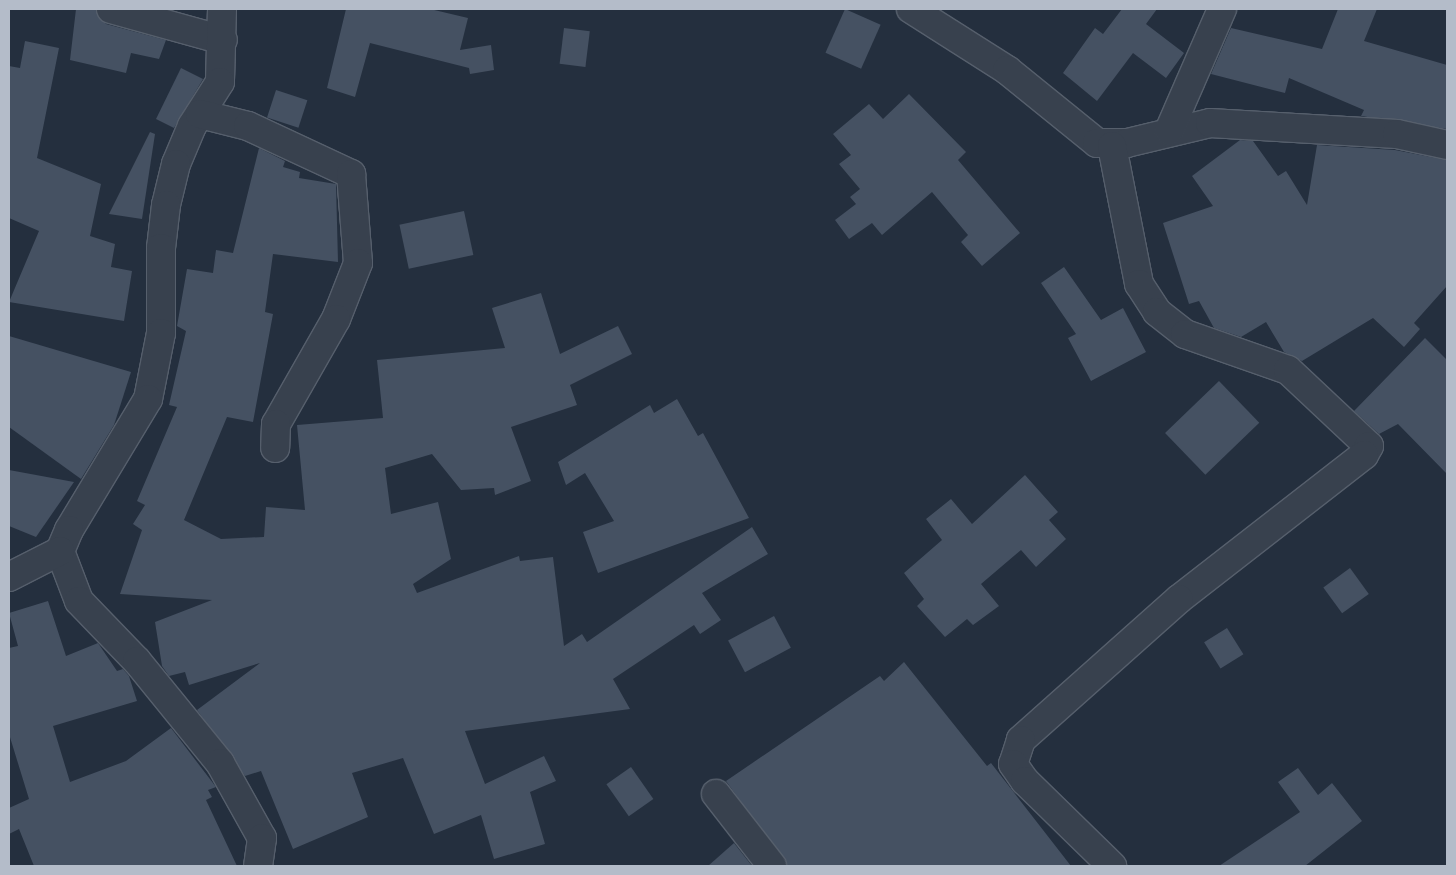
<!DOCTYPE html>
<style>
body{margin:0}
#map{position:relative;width:1456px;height:875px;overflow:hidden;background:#242f3e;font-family:"Space Grotesk",sans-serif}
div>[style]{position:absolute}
.building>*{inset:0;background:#455162;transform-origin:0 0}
.roads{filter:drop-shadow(1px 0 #565f6c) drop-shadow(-1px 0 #565f6c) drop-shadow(0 1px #565f6c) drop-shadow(0 -1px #565f6c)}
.street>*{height:28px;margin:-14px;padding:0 14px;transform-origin:14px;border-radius:14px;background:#38414e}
span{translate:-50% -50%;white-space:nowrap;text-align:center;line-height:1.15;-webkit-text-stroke:4px #1d2633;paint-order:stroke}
.frame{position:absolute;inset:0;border:10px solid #b4bcc9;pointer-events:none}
</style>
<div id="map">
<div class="building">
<div style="clip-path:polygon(76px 9px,96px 9px,106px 24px,166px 40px,159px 59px,131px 53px,126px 73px,70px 60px)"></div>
<div style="clip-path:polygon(346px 9px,430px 9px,468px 18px,460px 50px,491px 45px,494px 70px,470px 74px,469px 68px,370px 43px,355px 97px,327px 88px)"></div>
<div style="left:845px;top:9px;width:39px;height:48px;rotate:24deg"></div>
<div style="clip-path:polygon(1122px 9px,1157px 9px,1146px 24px,1184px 53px,1166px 78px,1133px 53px,1097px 101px,1063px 73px,1095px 28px,1103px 34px)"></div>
<div style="clip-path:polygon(1338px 9px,1377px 9px,1364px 41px,1447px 65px,1447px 129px,1361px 116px,1364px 110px,1289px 78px,1285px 93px,1211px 74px,1231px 28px,1322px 49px)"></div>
<div style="left:564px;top:28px;width:26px;height:36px;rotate:7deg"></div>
<div style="clip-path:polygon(25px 41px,59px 48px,37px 158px,101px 184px,90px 236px,115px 244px,111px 267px,132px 271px,124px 321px,9px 302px,39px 231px,9px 218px,9px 66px,20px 68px)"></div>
<div style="clip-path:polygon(181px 68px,203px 79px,174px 128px,156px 119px)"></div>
<div style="left:276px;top:90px;width:33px;height:29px;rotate:18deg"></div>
<div style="clip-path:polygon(909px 94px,966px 152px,958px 160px,1020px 233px,982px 266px,961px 242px,968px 235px,932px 192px,882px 235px,872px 223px,849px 239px,835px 220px,856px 204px,850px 197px,860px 189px,839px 164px,851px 155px,833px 134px,869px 104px,883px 119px)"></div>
<div style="clip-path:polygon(150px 132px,155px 134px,142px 219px,109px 214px)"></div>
<div style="clip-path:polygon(1240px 140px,1253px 141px,1278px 176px,1286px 171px,1307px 205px,1317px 145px,1395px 150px,1447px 160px,1447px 286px,1414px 323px,1420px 329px,1404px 347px,1373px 318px,1302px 361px,1284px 352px,1266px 322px,1241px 337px,1214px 328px,1199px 301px,1189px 304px,1163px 223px,1213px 206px,1192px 176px)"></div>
<div style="clip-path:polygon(259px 148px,285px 161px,283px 167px,300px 172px,299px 178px,336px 184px,338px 262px,273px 254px,265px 312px,273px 314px,253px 422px,227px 417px,184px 520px,221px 539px,264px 537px,266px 507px,305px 510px,297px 425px,383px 418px,377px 360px,505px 348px,492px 308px,541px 293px,560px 354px,618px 326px,632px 354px,570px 385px,577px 405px,511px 427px,531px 481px,495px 495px,494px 488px,461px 490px,432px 454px,385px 468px,391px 514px,438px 502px,451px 559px,413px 584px,417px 593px,519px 556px,520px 561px,553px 557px,564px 646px,582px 634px,587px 642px,752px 527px,768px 554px,702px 593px,721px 620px,700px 634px,694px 625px,613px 679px,630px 709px,465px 731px,485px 784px,544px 756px,556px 781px,530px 792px,545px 844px,494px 859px,481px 815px,434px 834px,403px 758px,352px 773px,368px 817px,293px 849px,261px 771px,245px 776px,197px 710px,260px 663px,189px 685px,185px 672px,169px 676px,162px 666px,155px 622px,212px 600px,120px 594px,142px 530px,133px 524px,145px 505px,137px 501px,177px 407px,169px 405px,186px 331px,177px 326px,187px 269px,213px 273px,216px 250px,233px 253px)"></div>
<div style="left:464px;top:211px;width:45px;height:66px;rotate:78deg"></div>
<div style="clip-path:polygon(1064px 267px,1101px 320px,1123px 308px,1146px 352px,1091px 381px,1068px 338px,1076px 334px,1041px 283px)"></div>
<div style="clip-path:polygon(9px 336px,131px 372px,114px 425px,81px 479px,9px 427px)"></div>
<div style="clip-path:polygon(1425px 338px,1447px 360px,1447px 474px,1398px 424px,1379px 434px,1354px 411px)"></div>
<div style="left:1219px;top:381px;width:58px;height:75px;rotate:46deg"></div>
<div style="clip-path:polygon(677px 399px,698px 436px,703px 433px,749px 518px,598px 573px,583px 532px,614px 521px,585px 473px,566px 485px,558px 462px,650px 405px,654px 413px)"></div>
<div style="clip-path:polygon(9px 470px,74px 482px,36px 537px,9px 526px)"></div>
<div style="clip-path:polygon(1025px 475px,1058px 512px,1049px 520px,1066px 539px,1036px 567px,1021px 550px,981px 584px,999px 606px,973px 625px,967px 619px,945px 637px,917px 606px,924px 599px,904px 573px,942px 540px,926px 519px,951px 499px,972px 524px)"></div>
<div style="left:1350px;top:568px;width:32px;height:33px;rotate:54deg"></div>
<div style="clip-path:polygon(48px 601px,66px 656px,98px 643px,117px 671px,123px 669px,129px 676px,137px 701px,53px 726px,70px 782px,126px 761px,171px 728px,216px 787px,208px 790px,212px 797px,206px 800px,237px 866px,34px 866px,19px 829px,9px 834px,9px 808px,29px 799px,9px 734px,9px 648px,18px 646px,9px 613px)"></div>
<div style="left:774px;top:616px;width:36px;height:52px;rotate:62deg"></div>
<div style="left:1227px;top:628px;width:31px;height:27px;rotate:58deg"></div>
<div style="clip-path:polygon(904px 662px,987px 766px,991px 763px,1071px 866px,787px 866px,726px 781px,880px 676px,884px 681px)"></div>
<div style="left:631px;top:767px;width:39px;height:30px;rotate:55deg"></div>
<div style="clip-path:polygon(1298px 768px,1318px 795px,1332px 783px,1362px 821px,1305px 866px,1219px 866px,1300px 812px,1278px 782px)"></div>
<div style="clip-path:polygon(734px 843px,752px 866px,708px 866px)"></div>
</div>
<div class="roads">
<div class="street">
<div style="left:111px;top:9px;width:116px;rotate:15.5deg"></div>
<div style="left:222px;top:9px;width:73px;rotate:91.6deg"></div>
<div style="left:220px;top:82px;width:52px;rotate:122.5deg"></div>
<div style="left:192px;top:126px;width:41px;rotate:112.8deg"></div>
<div style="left:176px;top:164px;width:42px;rotate:103.7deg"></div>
<div style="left:166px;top:205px;width:43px;rotate:96.6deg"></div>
<div style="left:161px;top:248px;width:85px;rotate:90deg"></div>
<div style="left:161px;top:333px;width:67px;rotate:101.1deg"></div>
<div style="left:148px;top:399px;width:153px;rotate:121.1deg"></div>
<div style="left:69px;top:530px;width:23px;rotate:113deg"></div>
<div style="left:60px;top:551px;width:53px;rotate:69.2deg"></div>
<div style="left:79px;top:601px;width:83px;rotate:46deg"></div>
<div style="left:137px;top:661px;width:132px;rotate:50.9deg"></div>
<div style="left:220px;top:763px;width:86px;rotate:60.8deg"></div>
<div style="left:262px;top:838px;width:28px;rotate:98deg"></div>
<div style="left:911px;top:9px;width:114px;rotate:32.4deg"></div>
<div style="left:1007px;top:70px;width:116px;rotate:39deg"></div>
<div style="left:1097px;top:143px;width:30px"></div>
<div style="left:1127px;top:143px;width:85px;rotate:-13.5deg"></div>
<div style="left:1210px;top:123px;width:187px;rotate:3.4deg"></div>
<div style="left:1397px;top:134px;width:51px;rotate:12.4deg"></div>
<div style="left:200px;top:114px;width:49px;rotate:14deg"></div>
<div style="left:248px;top:126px;width:114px;rotate:25deg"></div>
<div style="left:351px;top:174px;width:89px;rotate:85.5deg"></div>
<div style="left:358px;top:263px;width:60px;rotate:111.4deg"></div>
<div style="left:336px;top:319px;width:121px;rotate:119.7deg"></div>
<div style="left:276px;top:424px;width:24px;rotate:92deg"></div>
<div style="left:1169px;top:131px;width:133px;rotate:-66.5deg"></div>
<div style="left:1112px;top:146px;width:141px;rotate:78.9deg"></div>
<div style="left:1139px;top:284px;width:33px;rotate:57deg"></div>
<div style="left:1157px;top:312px;width:36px;rotate:38deg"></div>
<div style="left:1185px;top:334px;width:109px;rotate:19.3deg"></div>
<div style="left:1288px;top:370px;width:111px;rotate:43.2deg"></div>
<div style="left:1369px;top:446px;width:10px;rotate:119deg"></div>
<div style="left:1364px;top:455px;width:234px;rotate:142.1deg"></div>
<div style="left:1179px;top:599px;width:212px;rotate:138.3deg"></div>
<div style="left:1021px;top:740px;width:25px;rotate:108deg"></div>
<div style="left:1013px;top:764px;width:21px;rotate:55deg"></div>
<div style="left:1025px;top:781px;width:122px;rotate:44.3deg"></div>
<div style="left:9px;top:577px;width:57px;rotate:-27deg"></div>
<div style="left:716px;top:794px;width:91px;rotate:52.1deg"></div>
</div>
</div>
<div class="frame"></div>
</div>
